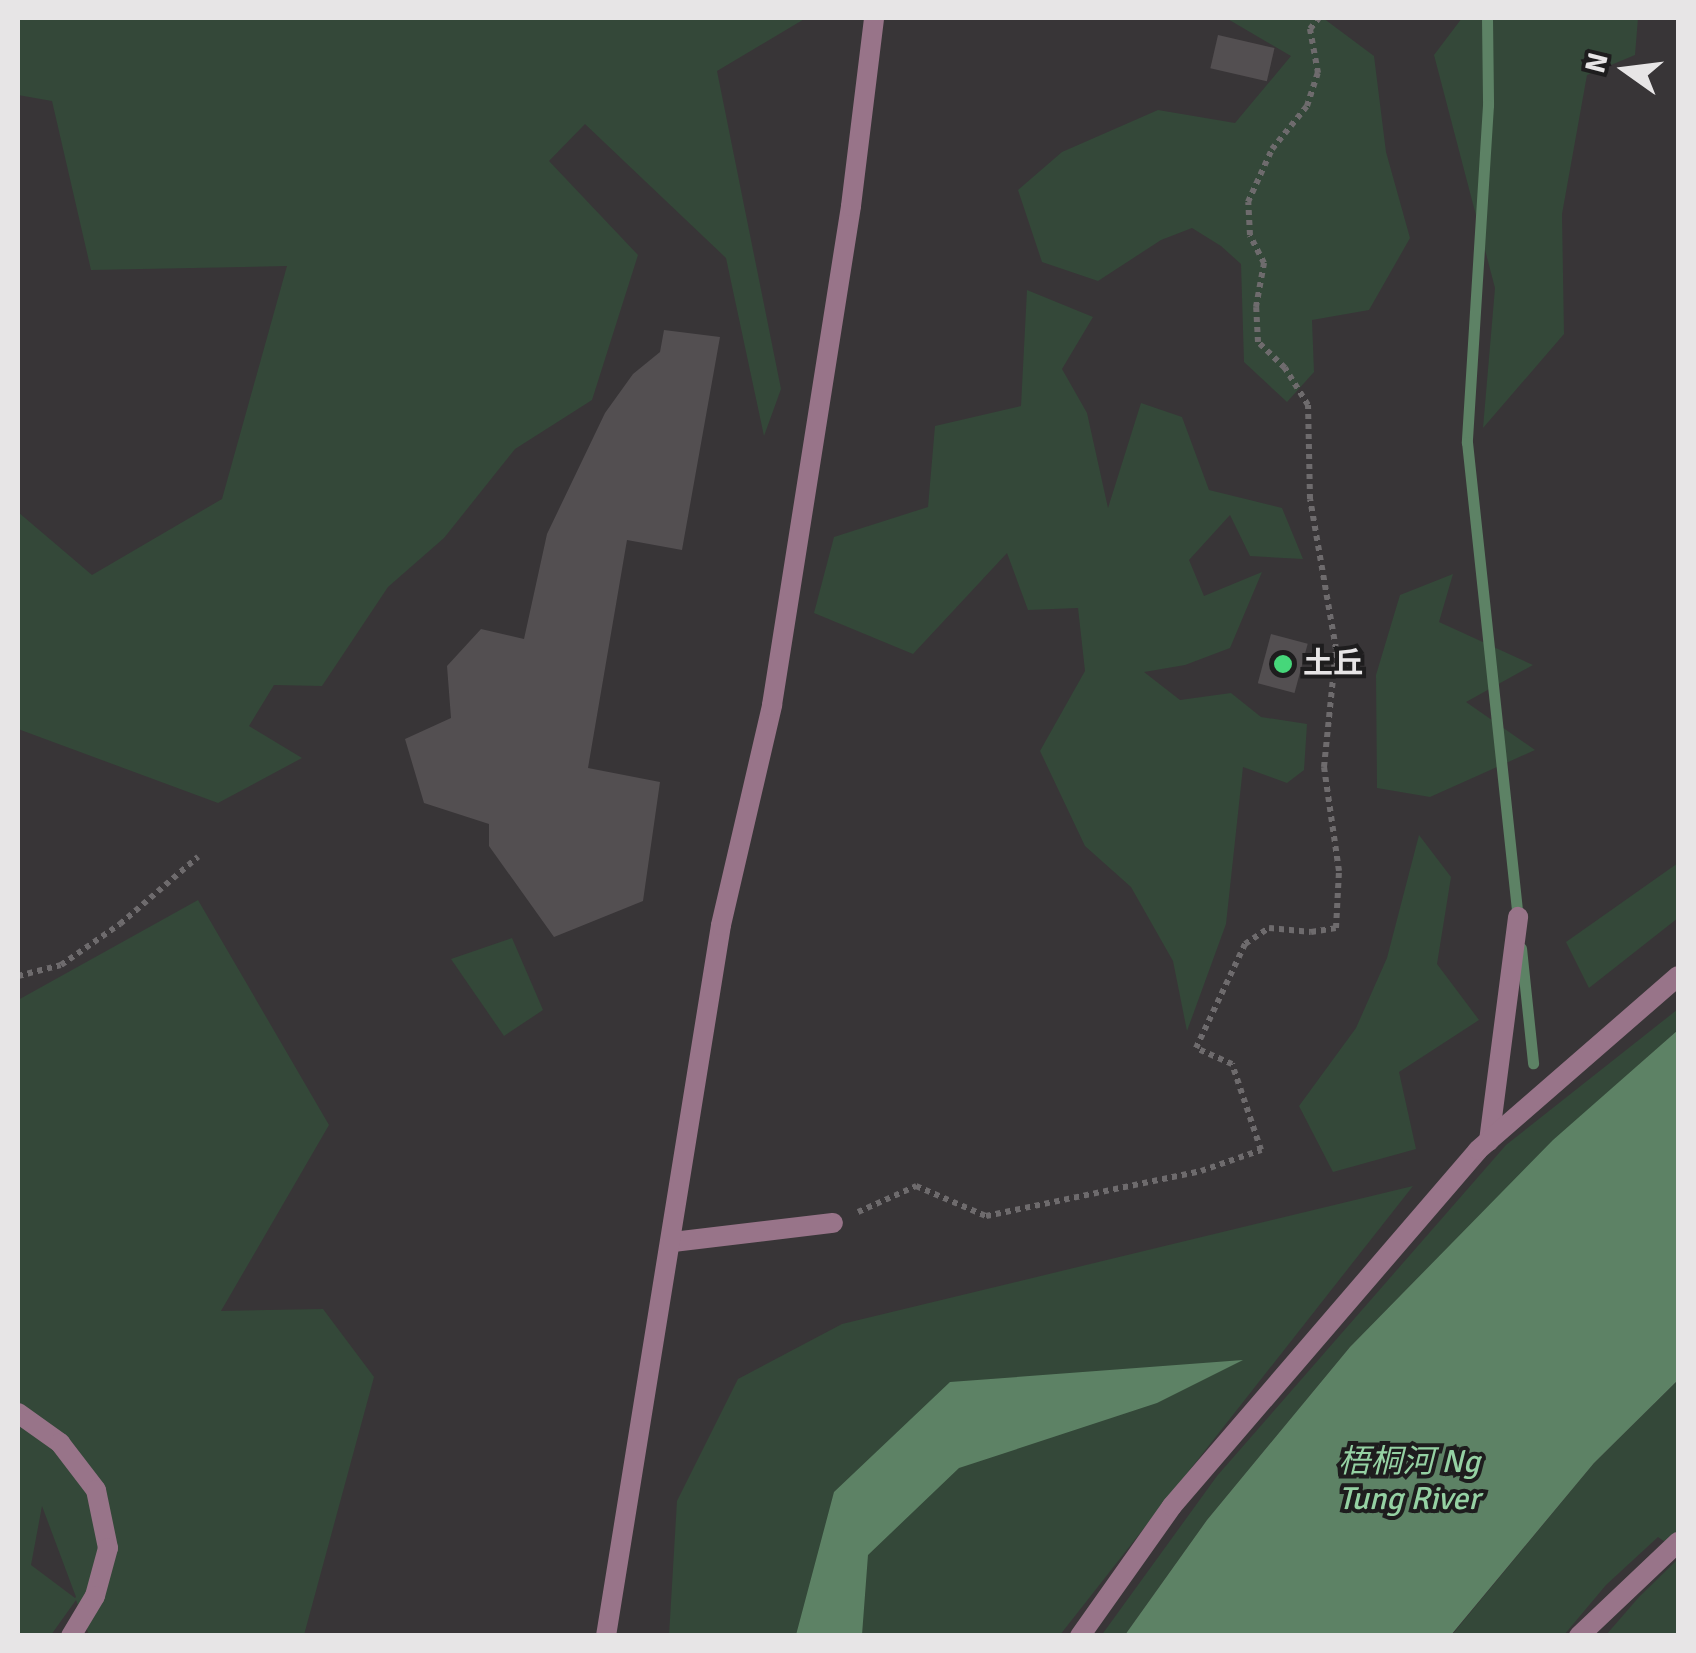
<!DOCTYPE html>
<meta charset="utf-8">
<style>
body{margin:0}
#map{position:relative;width:1696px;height:1653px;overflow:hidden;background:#383537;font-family:Signika,"Noto Sans SC",sans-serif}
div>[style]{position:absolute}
.green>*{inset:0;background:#344839}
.water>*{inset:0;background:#5d8265}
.stream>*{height:11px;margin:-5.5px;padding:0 5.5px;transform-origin:5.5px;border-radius:5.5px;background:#5d8265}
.building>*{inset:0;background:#534f51;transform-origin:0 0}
.path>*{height:6px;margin-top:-3px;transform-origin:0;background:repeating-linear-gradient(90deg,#6e6b6d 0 5px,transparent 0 10px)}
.lane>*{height:20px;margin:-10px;padding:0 10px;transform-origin:10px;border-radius:10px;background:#987489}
.street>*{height:20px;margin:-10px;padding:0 10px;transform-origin:10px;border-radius:10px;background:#987489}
.dots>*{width:28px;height:28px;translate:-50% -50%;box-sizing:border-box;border:5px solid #1e1d1e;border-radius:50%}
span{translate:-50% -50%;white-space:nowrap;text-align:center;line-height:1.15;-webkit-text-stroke:8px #1e1d1e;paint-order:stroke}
.poi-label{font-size:30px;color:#e7e5e6;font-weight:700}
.left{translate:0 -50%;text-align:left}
.water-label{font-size:32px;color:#95d1a3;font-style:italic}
.frame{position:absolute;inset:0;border:20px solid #e7e5e6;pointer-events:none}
.north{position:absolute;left:1576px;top:20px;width:100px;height:100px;-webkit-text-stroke:8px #1e1d1e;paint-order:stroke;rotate:284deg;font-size:28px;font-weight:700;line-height:40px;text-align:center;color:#e7e5e6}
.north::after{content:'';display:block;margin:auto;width:35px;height:45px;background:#e7e5e6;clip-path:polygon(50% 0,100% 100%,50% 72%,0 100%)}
</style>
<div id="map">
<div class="green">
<div style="clip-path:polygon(18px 18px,806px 18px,717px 71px,781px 389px,764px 436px,726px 258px,585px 124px,549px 161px,638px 255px,592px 400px,515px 449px,444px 538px,388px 587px,322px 686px,274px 685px,249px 726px,302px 758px,218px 803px,18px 729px,18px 512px,92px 575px,222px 499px,287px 266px,91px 270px,52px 101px,18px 95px)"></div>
<div style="clip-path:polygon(1226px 18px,1323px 18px,1374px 56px,1386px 152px,1410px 238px,1369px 310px,1312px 320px,1314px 372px,1287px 402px,1244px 362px,1241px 264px,1221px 246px,1192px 228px,1161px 240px,1098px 281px,1042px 262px,1018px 190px,1062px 152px,1158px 110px,1235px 123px,1291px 56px)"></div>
<div style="clip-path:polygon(1462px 18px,1638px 18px,1635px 55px,1587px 75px,1562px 214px,1564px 334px,1483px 428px,1495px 288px,1434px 55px)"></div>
<div style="clip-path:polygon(1027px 290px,1093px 317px,1062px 369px,1087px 413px,1108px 508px,1141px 403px,1182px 417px,1209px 490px,1282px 508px,1303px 559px,1250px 556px,1230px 515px,1189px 560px,1204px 596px,1262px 572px,1230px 648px,1185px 665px,1144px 672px,1180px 700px,1231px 693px,1261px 717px,1307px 724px,1304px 770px,1287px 783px,1243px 767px,1226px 924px,1187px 1031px,1173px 961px,1131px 887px,1085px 846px,1040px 751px,1085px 671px,1078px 608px,1028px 610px,1007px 553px,913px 654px,814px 613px,834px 537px,928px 507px,935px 426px,1021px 406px)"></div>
<div style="clip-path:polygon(1453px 574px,1439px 622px,1533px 665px,1466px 702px,1535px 750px,1430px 797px,1377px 788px,1376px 675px,1400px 595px)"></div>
<div style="clip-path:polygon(1419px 835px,1451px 877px,1437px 964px,1479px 1020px,1399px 1072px,1416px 1149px,1333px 1172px,1299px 1106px,1356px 1028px,1387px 958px)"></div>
<div style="clip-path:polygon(1678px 863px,1678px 918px,1589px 988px,1566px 942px)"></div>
<div style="clip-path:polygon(evenodd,198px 900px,329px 1125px,221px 1311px,323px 1309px,374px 1377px,304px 1635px,89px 1635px,76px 1600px,51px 1635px,18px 1635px,18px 1000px,198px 900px,42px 1506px,76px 1597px,75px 1598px,31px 1565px,42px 1506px)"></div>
<div style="clip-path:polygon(512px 938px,543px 1010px,504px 1036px,451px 959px)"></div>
<div style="clip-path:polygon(1678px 1009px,1678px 1030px,1553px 1141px,1350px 1347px,1207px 1520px,1125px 1635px,1101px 1636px,1217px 1476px,1506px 1145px)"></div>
<div style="clip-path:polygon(1413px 1186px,1060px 1635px,669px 1636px,677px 1501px,738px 1379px,842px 1324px)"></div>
<div style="clip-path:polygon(1678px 1380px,1678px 1551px,1658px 1537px,1606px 1585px,1564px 1635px,1451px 1636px,1594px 1463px)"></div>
<div style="clip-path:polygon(1678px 1559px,1678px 1635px,1606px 1635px,1639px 1597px)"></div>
</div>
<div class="water">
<div style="clip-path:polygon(1678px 1030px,1678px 1380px,1594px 1463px,1451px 1635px,1125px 1635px,1207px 1520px,1350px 1347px,1553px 1140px)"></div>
<div style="clip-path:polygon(1243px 1360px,1157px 1403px,959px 1468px,868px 1555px,862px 1635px,796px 1635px,834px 1492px,950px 1382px)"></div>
</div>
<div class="stream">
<div style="left:1487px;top:18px;width:87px;rotate:89.3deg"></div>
<div style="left:1488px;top:105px;width:338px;rotate:93.6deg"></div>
<div style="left:1467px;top:442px;width:481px;rotate:83.9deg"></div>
<div style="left:1521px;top:948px;width:116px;rotate:84deg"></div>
</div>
<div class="building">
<div style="left:1218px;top:35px;width:58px;height:34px;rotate:13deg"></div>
<div style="clip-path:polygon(664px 330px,720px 337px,682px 550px,627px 540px,588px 768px,660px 782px,643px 901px,554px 937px,489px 846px,489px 824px,424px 803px,405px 739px,451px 718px,447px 666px,481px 629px,524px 639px,547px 534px,605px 413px,633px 374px,660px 352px)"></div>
<div style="left:1271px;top:634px;width:38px;height:51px;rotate:15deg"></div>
</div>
<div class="path">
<div style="left:18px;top:976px;width:44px;rotate:-14.3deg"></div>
<div style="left:61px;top:965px;width:72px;rotate:-34.8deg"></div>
<div style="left:120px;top:924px;width:103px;rotate:-40.7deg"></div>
<div style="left:858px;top:1212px;width:64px;rotate:-24.1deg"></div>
<div style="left:916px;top:1186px;width:76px;rotate:23.2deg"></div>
<div style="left:986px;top:1216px;width:220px;rotate:-11.8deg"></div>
<div style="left:1201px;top:1171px;width:64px;rotate:-19.3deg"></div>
<div style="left:1261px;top:1150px;width:91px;rotate:-108.6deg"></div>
<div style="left:1232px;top:1064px;width:39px;rotate:-156deg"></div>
<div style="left:1196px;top:1048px;width:115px;rotate:-64.8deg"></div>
<div style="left:1245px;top:944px;width:29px;rotate:-34deg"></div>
<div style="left:1269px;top:928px;width:42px;rotate:5.4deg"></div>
<div style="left:1311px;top:932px;width:25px;rotate:-9deg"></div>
<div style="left:1336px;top:928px;width:57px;rotate:-87deg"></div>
<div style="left:1339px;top:871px;width:105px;rotate:-98.2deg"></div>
<div style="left:1324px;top:767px;width:119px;rotate:-84.2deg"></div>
<div style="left:1336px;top:649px;width:152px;rotate:-99.8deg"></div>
<div style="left:1310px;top:499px;width:94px;rotate:-91.2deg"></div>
<div style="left:1308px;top:405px;width:44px;rotate:-121.9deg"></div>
<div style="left:1285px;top:368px;width:37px;rotate:-136deg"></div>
<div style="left:1258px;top:342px;width:35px;rotate:-93deg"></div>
<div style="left:1256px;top:307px;width:45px;rotate:-79.7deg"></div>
<div style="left:1264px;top:263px;width:31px;rotate:-117deg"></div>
<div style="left:1250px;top:235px;width:33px;rotate:-93deg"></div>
<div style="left:1248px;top:202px;width:58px;rotate:-65.6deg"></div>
<div style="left:1272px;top:149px;width:55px;rotate:-50.9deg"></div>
<div style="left:1307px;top:106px;width:35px;rotate:-72deg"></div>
<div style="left:1318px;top:73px;width:45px;rotate:-100.3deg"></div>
<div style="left:1310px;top:29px;width:14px;rotate:-51deg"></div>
</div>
<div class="lane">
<div style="left:1489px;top:1141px;width:226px;rotate:-82.6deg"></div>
<div style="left:673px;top:1242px;width:161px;rotate:-6.8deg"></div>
<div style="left:1080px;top:1636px;width:159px;rotate:-54.7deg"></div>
<div style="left:1172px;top:1506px;width:469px;rotate:-49.3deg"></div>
<div style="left:1478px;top:1150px;width:265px;rotate:-41deg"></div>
<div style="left:1579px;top:1636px;width:137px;rotate:-43.5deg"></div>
</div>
<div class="street">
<div style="left:18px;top:1413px;width:52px;rotate:35.5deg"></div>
<div style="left:60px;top:1443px;width:59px;rotate:52.5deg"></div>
<div style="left:96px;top:1490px;width:59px;rotate:78.3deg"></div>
<div style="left:108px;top:1548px;width:50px;rotate:105.2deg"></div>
<div style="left:95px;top:1596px;width:47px;rotate:121deg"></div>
<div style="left:606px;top:1636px;width:720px;rotate:-80.81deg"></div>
<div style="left:721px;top:925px;width:226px;rotate:-76.9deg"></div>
<div style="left:772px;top:705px;width:505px;rotate:-81deg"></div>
<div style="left:851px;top:206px;width:189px;rotate:-83deg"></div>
</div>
<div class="dots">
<div style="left:1283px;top:664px;background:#46d77a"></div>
</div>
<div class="poi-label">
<span class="left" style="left:1303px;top:664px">土丘</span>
</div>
<div class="water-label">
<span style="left:1409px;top:1481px">梧桐河 Ng<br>Tung River</span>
</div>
<div class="frame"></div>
<div class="north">N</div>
</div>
